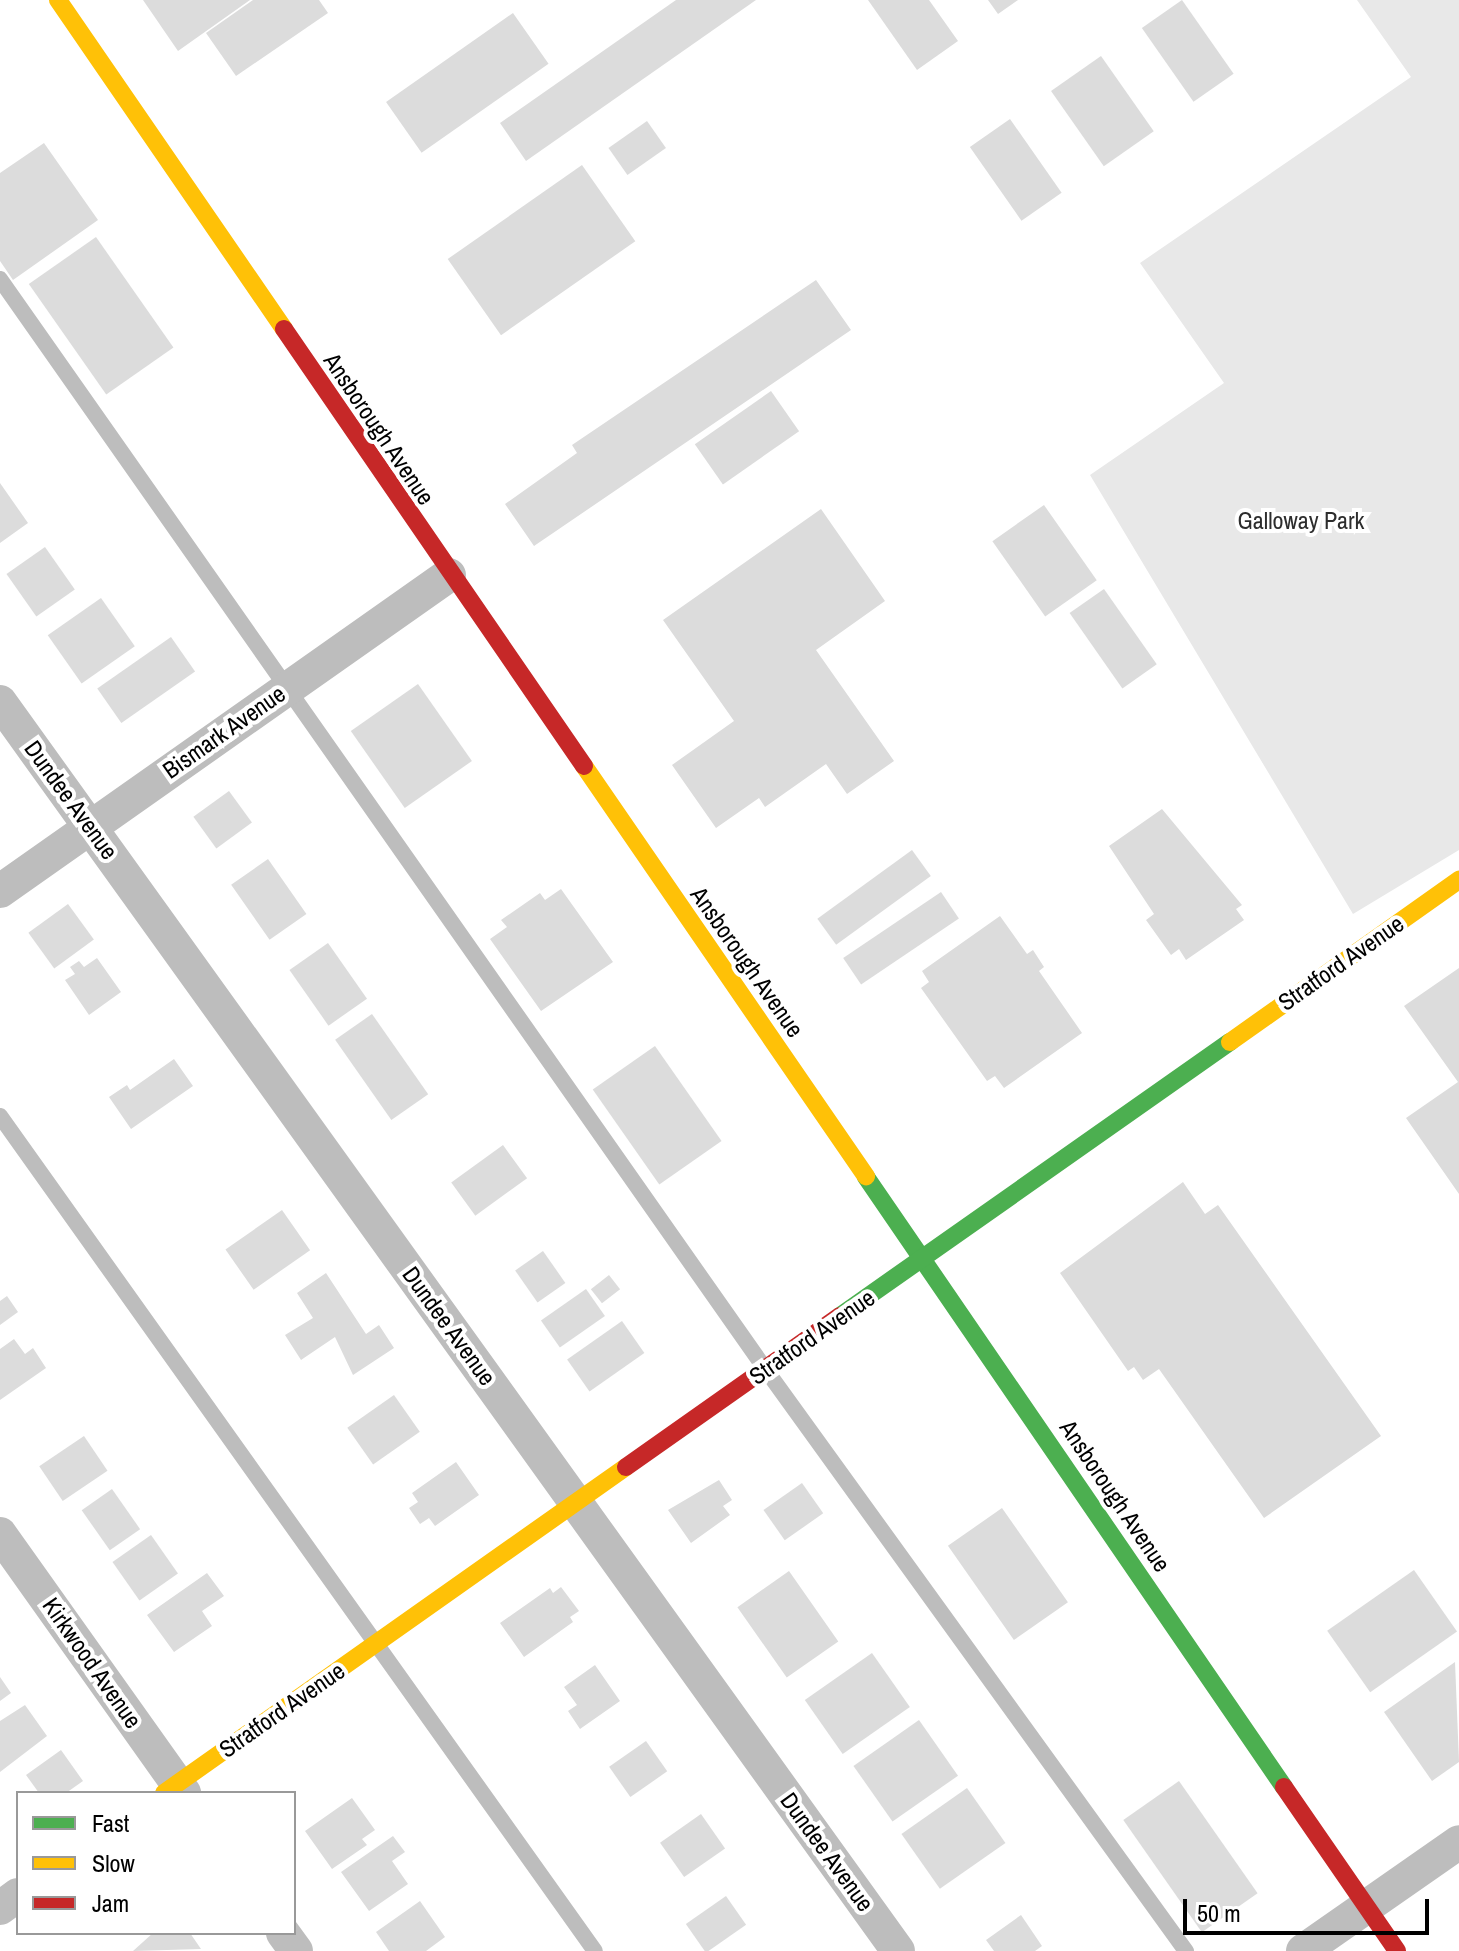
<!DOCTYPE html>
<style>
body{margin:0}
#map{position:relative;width:1459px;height:1951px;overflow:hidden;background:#fff;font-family:"Archivo Narrow",sans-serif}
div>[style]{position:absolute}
.green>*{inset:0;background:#e8e8e8}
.building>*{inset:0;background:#dcdcdc;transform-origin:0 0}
.lane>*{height:16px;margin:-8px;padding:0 8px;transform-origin:8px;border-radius:8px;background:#bdbdbd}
.street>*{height:34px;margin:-17px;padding:0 17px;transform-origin:17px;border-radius:17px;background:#bdbdbd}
.fast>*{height:18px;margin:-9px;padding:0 9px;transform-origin:9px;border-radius:9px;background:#4caf50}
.slow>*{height:18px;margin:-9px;padding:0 9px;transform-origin:9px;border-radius:9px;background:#ffc107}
.jam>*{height:18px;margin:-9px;padding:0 9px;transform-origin:9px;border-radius:9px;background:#c62828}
span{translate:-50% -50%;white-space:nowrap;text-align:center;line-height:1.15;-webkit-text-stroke:8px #fff;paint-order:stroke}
.street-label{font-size:24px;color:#000}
.park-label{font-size:24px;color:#2d2d2d}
.legend{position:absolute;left:16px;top:1791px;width:280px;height:144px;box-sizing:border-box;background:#fff;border:2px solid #999;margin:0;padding:10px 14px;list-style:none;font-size:24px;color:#000}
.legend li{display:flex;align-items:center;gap:16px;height:40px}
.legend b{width:40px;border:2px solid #999}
.scale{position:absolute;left:1183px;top:1899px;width:246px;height:36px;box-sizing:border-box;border:4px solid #000;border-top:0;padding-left:10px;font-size:24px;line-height:28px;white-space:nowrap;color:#000;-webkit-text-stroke:6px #fff;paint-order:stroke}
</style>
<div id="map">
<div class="green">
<div style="clip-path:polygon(1357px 0,1459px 0,1459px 850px,1353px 914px,1090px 475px,1224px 383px,1140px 263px,1411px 77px)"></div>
</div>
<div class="building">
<div style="clip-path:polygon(143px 0,250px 0,178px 51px)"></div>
<div style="clip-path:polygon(253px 0,319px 0,328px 13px,236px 76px,206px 33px)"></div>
<div style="clip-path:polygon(676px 0,756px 0,526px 161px,500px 123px)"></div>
<div style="clip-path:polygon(868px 0,929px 0,958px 41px,917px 70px)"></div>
<div style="clip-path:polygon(988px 0,1018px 0,998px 14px)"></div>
<div style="left:1182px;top:0;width:90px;height:49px;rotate:55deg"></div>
<div style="left:513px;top:13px;width:62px;height:155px;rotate:55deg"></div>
<div style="left:1101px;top:56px;width:92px;height:61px;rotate:55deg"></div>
<div style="left:1010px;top:119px;width:90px;height:49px;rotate:55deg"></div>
<div style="left:647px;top:121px;width:33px;height:47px;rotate:55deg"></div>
<div style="clip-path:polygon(44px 143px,98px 220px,13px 280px,0 261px,0 173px)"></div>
<div style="left:582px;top:165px;width:93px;height:164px;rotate:55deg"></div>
<div style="left:96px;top:237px;width:135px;height:82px;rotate:55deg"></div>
<div style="clip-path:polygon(816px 280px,851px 330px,534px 546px,505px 504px,577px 453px,572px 445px)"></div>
<div style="left:771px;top:391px;width:49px;height:93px;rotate:55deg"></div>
<div style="clip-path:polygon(0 483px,28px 523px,0 543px)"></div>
<div style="left:1044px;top:505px;width:92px;height:63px;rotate:55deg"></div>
<div style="clip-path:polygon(821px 509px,885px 601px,816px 650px,894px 761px,847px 794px,826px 764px,765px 807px,759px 798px,716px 828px,672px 765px,734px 721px,663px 620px)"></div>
<div style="left:45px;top:547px;width:52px;height:47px;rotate:55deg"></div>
<div style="left:1104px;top:589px;width:92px;height:42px;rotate:55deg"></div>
<div style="left:101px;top:598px;width:59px;height:65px;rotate:55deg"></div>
<div style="left:171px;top:637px;width:42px;height:90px;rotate:55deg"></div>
<div style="left:418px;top:684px;width:94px;height:82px;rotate:55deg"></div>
<div style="left:229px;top:791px;width:39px;height:44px;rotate:54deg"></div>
<div style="clip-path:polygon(1162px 809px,1242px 905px,1236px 909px,1244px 920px,1186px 960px,1179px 949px,1171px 955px,1146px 920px,1154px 914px,1109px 846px)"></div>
<div style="left:912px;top:850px;width:32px;height:117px;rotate:54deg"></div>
<div style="left:268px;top:859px;width:67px;height:45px;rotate:55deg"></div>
<div style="clip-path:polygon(561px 889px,613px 962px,541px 1011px,490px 939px,507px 927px,501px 920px,540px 893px,545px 900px)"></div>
<div style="left:941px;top:892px;width:32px;height:118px;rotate:56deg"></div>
<div style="left:68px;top:904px;width:44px;height:49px;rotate:54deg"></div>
<div style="clip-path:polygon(1000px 916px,1027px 954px,1033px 950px,1044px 967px,1039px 971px,1082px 1033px,1004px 1088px,995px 1076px,987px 1081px,921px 988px,929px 982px,922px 971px)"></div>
<div style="left:328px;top:943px;width:68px;height:47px;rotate:55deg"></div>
<div style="clip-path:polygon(97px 958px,121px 992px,89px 1015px,65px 980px,75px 974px,70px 967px,79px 961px,84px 967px)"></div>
<div style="clip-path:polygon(1459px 968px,1459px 1194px,1406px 1118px,1458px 1082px,1404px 1006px)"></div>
<div style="left:372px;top:1014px;width:98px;height:45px;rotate:55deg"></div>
<div style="left:655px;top:1046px;width:116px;height:76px;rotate:55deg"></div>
<div style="clip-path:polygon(174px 1059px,193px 1086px,131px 1129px,109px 1097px,127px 1085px,130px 1090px)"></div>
<div style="left:503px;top:1145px;width:41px;height:64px;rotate:54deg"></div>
<div style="clip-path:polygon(1183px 1182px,1205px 1214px,1218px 1205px,1381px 1436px,1264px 1518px,1159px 1369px,1143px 1380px,1134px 1367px,1128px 1371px,1060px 1273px)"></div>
<div style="left:282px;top:1210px;width:49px;height:69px;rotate:55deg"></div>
<div style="left:543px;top:1251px;width:39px;height:34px;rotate:55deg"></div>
<div style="clip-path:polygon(326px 1273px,366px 1334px,379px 1325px,394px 1348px,353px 1375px,335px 1337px,301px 1360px,285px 1335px,313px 1318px,297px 1293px)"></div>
<div style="left:609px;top:1275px;width:18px;height:23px;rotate:52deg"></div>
<div style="left:586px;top:1289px;width:33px;height:55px;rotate:55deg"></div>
<div style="clip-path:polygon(7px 1296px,18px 1312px,0 1325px,0 1301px)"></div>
<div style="left:622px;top:1321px;width:39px;height:67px;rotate:55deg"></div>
<div style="clip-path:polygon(14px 1339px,25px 1354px,33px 1348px,46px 1368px,0 1400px,0 1349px)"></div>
<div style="left:394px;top:1395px;width:45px;height:57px;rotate:55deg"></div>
<div style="left:84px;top:1436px;width:42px;height:54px;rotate:56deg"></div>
<div style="clip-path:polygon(456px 1462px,479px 1495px,435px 1526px,429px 1518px,420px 1524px,409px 1508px,418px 1502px,412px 1493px)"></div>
<div style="clip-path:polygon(719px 1480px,732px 1500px,723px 1506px,730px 1515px,691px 1543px,668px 1510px)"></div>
<div style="left:802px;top:1483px;width:37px;height:47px;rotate:55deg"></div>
<div style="left:112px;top:1489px;width:49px;height:37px;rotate:55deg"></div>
<div style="left:1002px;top:1508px;width:115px;height:66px;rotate:55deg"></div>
<div style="left:151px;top:1535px;width:47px;height:47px;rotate:55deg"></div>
<div style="left:1414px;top:1570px;width:75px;height:106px;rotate:55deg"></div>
<div style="left:789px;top:1571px;width:86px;height:63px;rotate:55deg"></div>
<div style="clip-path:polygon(207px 1573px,224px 1596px,202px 1611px,212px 1626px,174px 1652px,147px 1615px)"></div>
<div style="clip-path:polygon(561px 1587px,579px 1611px,570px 1617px,573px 1622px,524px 1657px,500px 1623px,550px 1588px,553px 1593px)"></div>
<div style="left:872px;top:1653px;width:66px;height:82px;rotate:55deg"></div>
<div style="clip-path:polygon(1455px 1662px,1459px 1762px,1432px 1781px,1384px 1712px)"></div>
<div style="clip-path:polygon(595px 1665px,620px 1701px,580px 1729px,568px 1711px,577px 1705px,564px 1687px)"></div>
<div style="clip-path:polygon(0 1677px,11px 1693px,0 1701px)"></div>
<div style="clip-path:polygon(25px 1705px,47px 1736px,0 1772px,0 1721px)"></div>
<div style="left:919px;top:1720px;width:68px;height:80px;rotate:55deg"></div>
<div style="left:646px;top:1741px;width:37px;height:45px;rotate:55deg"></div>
<div style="clip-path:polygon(61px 1750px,83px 1781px,66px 1793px,39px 1793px,26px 1775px)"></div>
<div style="left:1179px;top:1781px;width:137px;height:68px;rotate:55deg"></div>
<div style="left:967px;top:1788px;width:67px;height:80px;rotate:55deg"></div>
<div style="clip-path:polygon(352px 1798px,375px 1830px,362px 1839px,367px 1845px,332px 1869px,305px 1831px)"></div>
<div style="left:701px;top:1814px;width:42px;height:50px;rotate:55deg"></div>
<div style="clip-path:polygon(393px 1836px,405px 1852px,392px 1861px,408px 1884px,369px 1911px,341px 1872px)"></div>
<div style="left:726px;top:1896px;width:35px;height:49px;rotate:55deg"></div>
<div style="clip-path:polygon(420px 1901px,445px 1937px,426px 1951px,389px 1951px,376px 1932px)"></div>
<div style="clip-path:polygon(1021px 1915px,1042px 1946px,1035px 1951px,994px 1951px,986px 1940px)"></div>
<div style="clip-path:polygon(153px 1933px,190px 1933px,201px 1949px,133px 1951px)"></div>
</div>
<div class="lane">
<div style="left:0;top:279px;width:1333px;rotate:54.93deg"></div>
<div style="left:766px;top:1370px;width:717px;rotate:54.14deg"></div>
<div style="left:0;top:1116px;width:1025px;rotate:54.53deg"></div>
</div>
<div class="street">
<div style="left:0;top:702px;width:1538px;rotate:54.28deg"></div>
<div style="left:0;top:891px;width:549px;rotate:-35.14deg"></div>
<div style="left:0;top:1534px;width:318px;rotate:54.6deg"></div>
<div style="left:0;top:1908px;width:22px;rotate:-36deg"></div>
<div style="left:283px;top:1933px;width:22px;rotate:54deg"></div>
<div style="left:1303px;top:1951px;width:190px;rotate:-34.9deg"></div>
</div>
<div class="fast">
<div style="left:866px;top:1177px;width:739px;rotate:55.58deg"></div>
<div style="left:840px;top:1316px;width:477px;rotate:-35.1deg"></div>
</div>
<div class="slow">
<div style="left:58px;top:0;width:399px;rotate:55.5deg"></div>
<div style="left:584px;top:766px;width:498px;rotate:55.5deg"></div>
<div style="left:1230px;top:1042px;width:281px;rotate:-35.3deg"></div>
<div style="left:164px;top:1793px;width:565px;rotate:-35.21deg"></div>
</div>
<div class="jam">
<div style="left:284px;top:329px;width:530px;rotate:55.53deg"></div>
<div style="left:626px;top:1467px;width:262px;rotate:-35.2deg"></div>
<div style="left:1284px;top:1787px;width:199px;rotate:55.4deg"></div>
</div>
<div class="street-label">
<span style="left:379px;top:429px;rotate:56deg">Ansborough Avenue</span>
<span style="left:224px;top:732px;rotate:-35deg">Bismark Avenue</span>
<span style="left:71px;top:800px;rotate:54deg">Dundee Avenue</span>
<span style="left:747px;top:962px;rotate:55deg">Ansborough Avenue</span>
<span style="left:1341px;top:963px;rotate:-35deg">Stratford Avenue</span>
<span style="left:449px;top:1326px;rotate:54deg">Dundee Avenue</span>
<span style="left:812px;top:1337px;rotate:-35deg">Stratford Avenue</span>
<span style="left:1115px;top:1496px;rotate:56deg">Ansborough Avenue</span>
<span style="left:92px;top:1663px;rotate:55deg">Kirkwood Avenue</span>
<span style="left:282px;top:1710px;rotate:-35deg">Stratford Avenue</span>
<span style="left:827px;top:1852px;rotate:54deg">Dundee Avenue</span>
</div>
<div class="park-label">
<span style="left:1301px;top:521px">Galloway Park</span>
</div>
<ul class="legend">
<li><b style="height:10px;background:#4caf50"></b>Fast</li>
<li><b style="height:10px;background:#ffc107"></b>Slow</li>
<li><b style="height:10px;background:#c62828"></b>Jam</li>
</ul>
<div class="scale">50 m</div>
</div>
